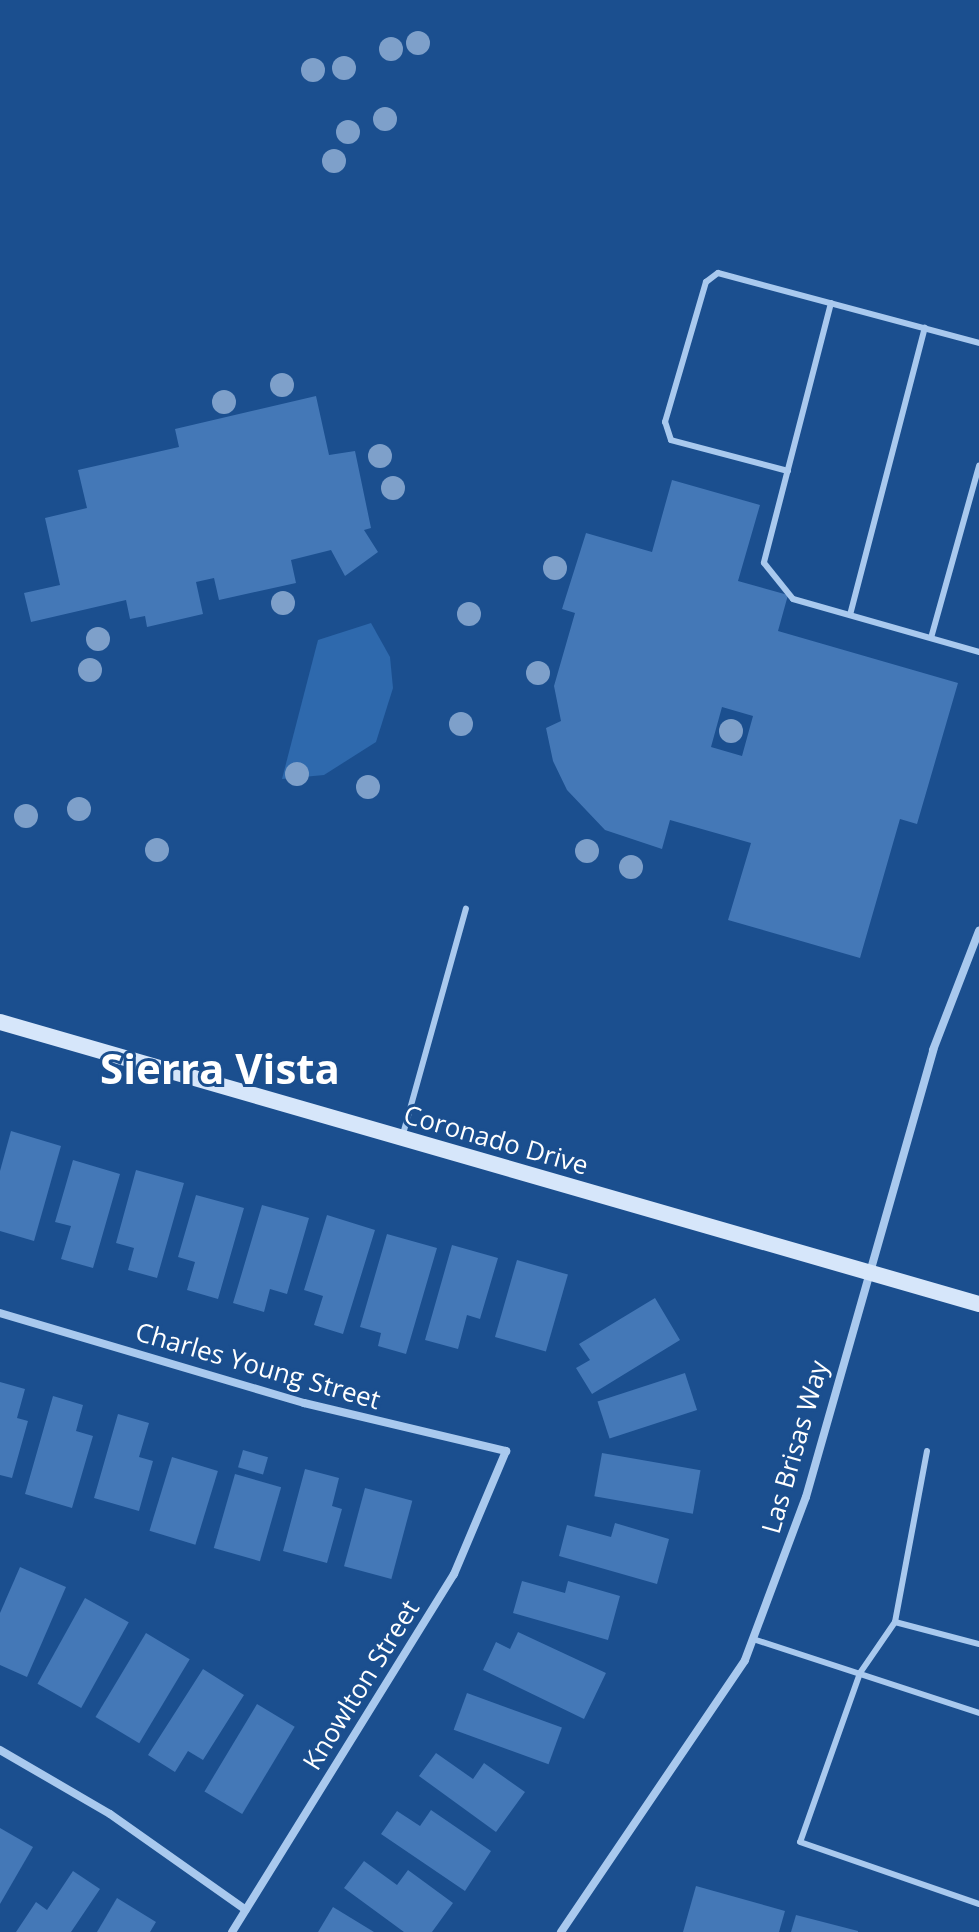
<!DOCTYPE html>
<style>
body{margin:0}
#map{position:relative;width:979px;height:1932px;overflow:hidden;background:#1b4f8f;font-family:"Open Sans",sans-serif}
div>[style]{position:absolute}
.green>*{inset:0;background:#2e69ad}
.building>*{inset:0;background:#4478b7;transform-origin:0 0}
.lane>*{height:6px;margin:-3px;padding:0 3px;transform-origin:3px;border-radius:3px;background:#a9c9ee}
.street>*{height:8px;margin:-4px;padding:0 4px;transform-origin:4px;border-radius:4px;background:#a9c9ee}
.secondary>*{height:16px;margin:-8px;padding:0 8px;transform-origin:8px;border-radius:8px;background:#d6e6fa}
.trees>*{width:24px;height:24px;margin:-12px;border-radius:50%;background:#7ea0ca}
span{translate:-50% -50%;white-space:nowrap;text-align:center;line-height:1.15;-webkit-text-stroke:6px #1b4f8f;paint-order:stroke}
.street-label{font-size:26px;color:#fff}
.town-label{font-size:42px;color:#fff;font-weight:700}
</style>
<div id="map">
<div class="green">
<div style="clip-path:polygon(371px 623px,390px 657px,393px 688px,376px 742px,324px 775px,282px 779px,318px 640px)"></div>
</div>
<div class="building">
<div style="clip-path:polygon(316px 396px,329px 455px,355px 451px,371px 528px,364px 530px,378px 552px,345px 576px,331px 550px,291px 560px,296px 583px,219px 600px,214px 578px,196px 582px,203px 614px,147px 627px,145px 616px,130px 619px,126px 600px,31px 622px,24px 593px,60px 585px,45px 518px,87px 508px,78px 470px,179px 447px,175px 429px)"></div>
<div style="clip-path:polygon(evenodd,672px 480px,760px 505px,738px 581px,788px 595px,778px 631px,958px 683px,917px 824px,900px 819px,860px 958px,728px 920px,751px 843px,670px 820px,662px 849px,605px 830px,567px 790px,553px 761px,546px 728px,561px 721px,554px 686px,575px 613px,562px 609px,586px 533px,652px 552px,672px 480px,722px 707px,753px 716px,742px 756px,711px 747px,722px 707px)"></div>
<div style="clip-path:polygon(11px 1131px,61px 1146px,34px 1241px,0 1231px,0 1171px)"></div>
<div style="clip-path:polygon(73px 1160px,120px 1174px,93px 1268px,61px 1259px,71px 1226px,55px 1222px)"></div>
<div style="clip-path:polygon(136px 1170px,184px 1183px,157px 1278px,128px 1270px,134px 1248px,116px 1243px)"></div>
<div style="clip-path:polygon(196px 1195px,244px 1208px,218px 1299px,187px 1290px,195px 1262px,178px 1257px)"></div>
<div style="clip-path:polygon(262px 1205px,309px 1218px,287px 1294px,270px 1289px,264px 1312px,233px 1303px)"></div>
<div style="clip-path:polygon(327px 1215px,375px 1230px,343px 1334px,314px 1325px,323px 1296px,304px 1290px)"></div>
<div style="clip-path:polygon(387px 1234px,437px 1248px,406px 1354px,378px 1346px,381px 1333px,360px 1327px)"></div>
<div style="clip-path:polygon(452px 1245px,498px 1258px,480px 1319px,467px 1315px,458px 1349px,425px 1340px)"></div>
<div style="left:517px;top:1260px;width:53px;height:80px;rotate:16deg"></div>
<div style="clip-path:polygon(655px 1298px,680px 1340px,592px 1394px,576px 1368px,590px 1360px,579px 1344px)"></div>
<div style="left:685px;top:1373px;width:39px;height:92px;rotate:72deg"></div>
<div style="clip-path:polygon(0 1382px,25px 1389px,17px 1418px,28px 1421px,12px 1478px,0 1475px)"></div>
<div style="clip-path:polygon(53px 1396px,83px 1405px,76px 1431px,93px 1436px,72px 1508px,25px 1494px)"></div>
<div style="clip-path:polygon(118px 1414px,149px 1423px,139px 1457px,153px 1461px,139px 1511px,94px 1498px)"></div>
<div style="left:243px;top:1450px;width:26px;height:18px;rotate:16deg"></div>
<div style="left:602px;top:1453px;width:100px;height:44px;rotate:10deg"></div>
<div style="left:172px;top:1457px;width:48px;height:77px;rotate:17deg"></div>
<div style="clip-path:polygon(305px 1469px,339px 1478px,332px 1506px,342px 1509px,327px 1563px,283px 1551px)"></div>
<div style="left:235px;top:1474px;width:48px;height:77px;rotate:16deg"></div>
<div style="left:365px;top:1488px;width:49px;height:81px;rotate:15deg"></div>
<div style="clip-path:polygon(615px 1523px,669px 1539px,657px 1584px,559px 1556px,567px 1525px,611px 1537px)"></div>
<div style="clip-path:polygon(20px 1567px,66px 1587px,27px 1677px,0 1665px,0 1613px)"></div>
<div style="clip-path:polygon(522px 1581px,565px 1593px,568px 1581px,620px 1596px,608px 1640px,513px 1613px)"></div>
<div style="left:85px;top:1598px;width:50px;height:98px;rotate:29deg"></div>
<div style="clip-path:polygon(518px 1632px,606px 1673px,584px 1719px,483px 1670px,496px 1642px,510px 1649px)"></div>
<div style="left:146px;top:1633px;width:51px;height:98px;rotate:31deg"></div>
<div style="clip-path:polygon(203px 1669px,244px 1695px,203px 1760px,188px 1751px,175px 1772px,148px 1755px)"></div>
<div style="left:467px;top:1693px;width:101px;height:39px;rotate:20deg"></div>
<div style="left:257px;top:1704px;width:44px;height:102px;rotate:31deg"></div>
<div style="clip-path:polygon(436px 1753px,473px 1779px,484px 1763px,525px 1792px,496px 1832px,419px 1776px)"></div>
<div style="clip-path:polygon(431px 1810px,491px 1851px,465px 1891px,381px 1834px,397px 1811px,420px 1826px)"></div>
<div style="clip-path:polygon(0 1828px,33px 1847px,0 1904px)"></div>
<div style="clip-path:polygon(364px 1861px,397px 1885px,408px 1870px,453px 1903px,432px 1932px,404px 1932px,344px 1888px)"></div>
<div style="clip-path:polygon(73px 1871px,100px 1889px,71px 1932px,16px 1932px,36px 1902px,47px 1910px)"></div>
<div style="clip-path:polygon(696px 1886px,785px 1911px,779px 1932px,683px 1932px)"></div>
<div style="clip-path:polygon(117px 1898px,156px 1922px,150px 1932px,97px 1932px)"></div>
<div style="clip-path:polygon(333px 1907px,374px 1932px,318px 1932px)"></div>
<div style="clip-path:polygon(796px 1915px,858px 1931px,858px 1932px,791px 1932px)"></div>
</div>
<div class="lane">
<div style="left:831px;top:303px;width:268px;rotate:104.5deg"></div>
<div style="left:764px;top:563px;width:46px;rotate:51.1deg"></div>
<div style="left:793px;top:599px;width:193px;rotate:15.9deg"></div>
<div style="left:788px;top:471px;width:121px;rotate:-165.2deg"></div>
<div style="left:671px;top:440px;width:19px;rotate:-108deg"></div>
<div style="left:665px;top:422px;width:146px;rotate:-73.7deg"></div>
<div style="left:706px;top:282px;width:15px;rotate:-37deg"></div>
<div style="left:718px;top:273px;width:270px;rotate:15deg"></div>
<div style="left:850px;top:615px;width:297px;rotate:-75.4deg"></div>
<div style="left:931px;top:638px;width:179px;rotate:-74.4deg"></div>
<div style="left:403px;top:1134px;width:234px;rotate:-74.4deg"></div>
<div style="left:927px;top:1451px;width:174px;rotate:100.6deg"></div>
<div style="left:895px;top:1622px;width:62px;rotate:124.5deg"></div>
<div style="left:860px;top:1673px;width:179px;rotate:109.5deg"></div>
<div style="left:800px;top:1842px;width:189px;rotate:19.1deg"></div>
<div style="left:895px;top:1622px;width:87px;rotate:14.7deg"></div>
<div style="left:753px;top:1639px;width:238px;rotate:18.1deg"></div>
</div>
<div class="street">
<div style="left:0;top:1313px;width:317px;rotate:16.5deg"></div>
<div style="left:304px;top:1403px;width:208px;rotate:13.4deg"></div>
<div style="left:506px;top:1451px;width:134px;rotate:112.9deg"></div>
<div style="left:454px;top:1574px;width:421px;rotate:121.8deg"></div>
<div style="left:0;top:1750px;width:127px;rotate:30.2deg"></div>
<div style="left:110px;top:1814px;width:166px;rotate:35.2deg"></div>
<div style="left:561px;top:1932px;width:328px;rotate:-55.9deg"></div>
<div style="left:745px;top:1660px;width:174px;rotate:-69.5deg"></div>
<div style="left:806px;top:1497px;width:465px;rotate:-74.1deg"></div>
<div style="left:933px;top:1050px;width:128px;rotate:-68.9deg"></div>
</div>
<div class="secondary">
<div style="left:0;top:1022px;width:1019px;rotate:16.07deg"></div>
</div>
<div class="trees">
<div style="left:418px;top:43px"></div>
<div style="left:391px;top:49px"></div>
<div style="left:344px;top:68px"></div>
<div style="left:313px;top:70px"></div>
<div style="left:385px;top:119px"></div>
<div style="left:348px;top:132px"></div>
<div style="left:334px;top:161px"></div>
<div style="left:282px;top:385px"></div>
<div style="left:224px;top:402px"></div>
<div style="left:380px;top:456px"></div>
<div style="left:393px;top:488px"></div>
<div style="left:555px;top:568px"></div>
<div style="left:283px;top:603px"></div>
<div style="left:469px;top:614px"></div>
<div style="left:98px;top:639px"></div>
<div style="left:90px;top:670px"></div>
<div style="left:538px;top:673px"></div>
<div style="left:461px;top:724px"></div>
<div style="left:731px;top:731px"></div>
<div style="left:297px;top:774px"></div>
<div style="left:368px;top:787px"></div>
<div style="left:79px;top:809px"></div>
<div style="left:26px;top:816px"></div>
<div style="left:157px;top:850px"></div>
<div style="left:587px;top:851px"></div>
<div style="left:631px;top:867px"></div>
</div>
<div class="street-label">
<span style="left:496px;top:1140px;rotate:16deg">Coronado Drive</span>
<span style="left:258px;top:1366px;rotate:16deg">Charles Young Street</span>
<span style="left:795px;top:1447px;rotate:-74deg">Las Brisas Way</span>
<span style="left:361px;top:1685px;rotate:-58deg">Knowlton Street</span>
</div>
<div class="town-label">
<span style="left:220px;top:1068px">Sierra Vista</span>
</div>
</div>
